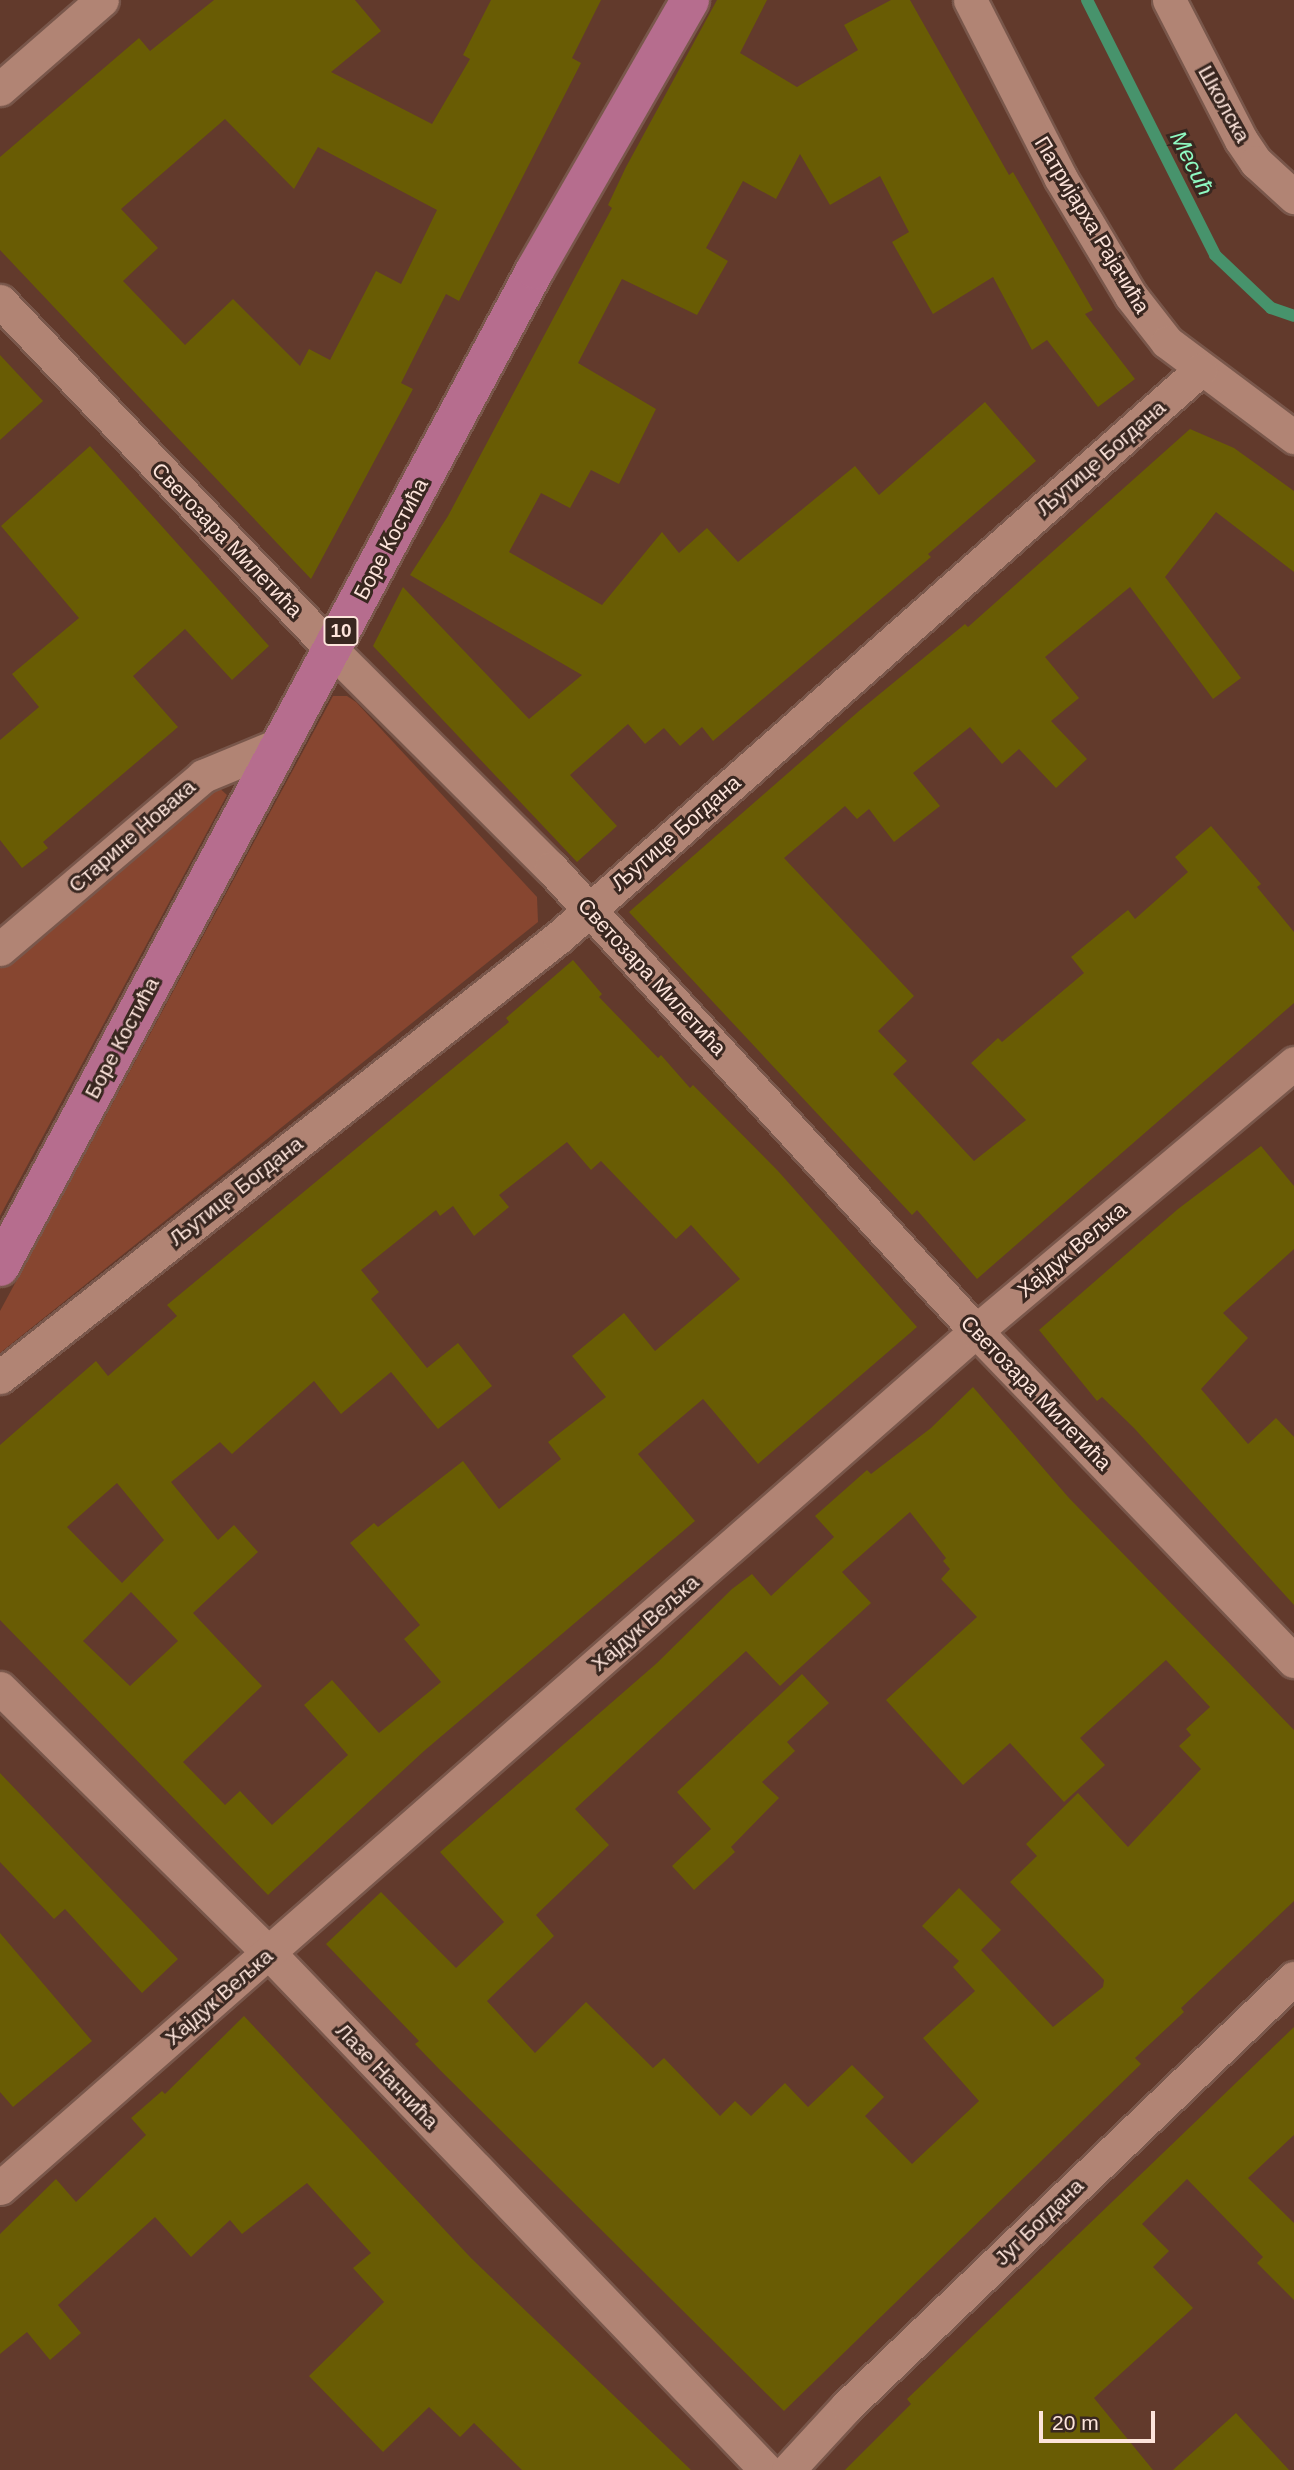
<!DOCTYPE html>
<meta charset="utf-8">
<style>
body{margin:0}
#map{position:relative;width:1294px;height:2470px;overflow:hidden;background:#623a2c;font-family:Helvetica,sans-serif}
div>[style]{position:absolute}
.green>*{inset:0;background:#874630}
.stream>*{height:12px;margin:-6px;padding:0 6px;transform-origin:6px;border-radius:6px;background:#47936c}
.building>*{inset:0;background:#695c04}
.roads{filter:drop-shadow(2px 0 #79574b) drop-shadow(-2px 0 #79574b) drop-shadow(0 2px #79574b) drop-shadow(0 -2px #79574b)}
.street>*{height:33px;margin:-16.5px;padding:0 16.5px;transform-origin:16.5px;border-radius:16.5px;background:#b18474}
.primary>*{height:38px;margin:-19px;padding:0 19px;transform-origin:19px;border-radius:19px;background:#b66d8e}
span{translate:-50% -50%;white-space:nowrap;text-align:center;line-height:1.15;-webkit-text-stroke:6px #392720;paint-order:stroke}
.shield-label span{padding:2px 5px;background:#392720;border:2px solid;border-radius:5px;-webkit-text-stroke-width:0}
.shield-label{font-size:19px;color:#fde4db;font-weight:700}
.street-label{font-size:21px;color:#fde4db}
.water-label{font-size:23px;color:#8ffac2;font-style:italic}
.scale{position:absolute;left:1039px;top:2411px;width:116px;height:32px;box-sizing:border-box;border:4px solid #fde4db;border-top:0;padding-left:9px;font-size:21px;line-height:24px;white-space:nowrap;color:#fde4db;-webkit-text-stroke:5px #392720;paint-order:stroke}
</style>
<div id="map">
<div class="green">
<div style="clip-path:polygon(333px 696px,347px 696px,356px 702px,537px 897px,538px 922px,0 1353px,0 1311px)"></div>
<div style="clip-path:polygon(215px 784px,227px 795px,0 1216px,0 967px,207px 785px)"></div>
</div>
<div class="stream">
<div style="left:1087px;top:0;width:285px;rotate:63.3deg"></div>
<div style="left:1215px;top:255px;width:77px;rotate:43.4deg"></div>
<div style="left:1271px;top:308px;width:24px;rotate:19deg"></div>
</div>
<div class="building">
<div style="clip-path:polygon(evenodd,214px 0,355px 0,381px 31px,331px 72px,432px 124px,470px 59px,463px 55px,491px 0,601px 0,572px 58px,581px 63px,459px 301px,446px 294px,401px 383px,413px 389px,311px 579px,0 250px,0 157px,139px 38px,150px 51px,214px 0,225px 119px,294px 189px,318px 147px,437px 210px,401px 284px,376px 271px,330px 360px,309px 349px,300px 366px,233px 299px,185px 345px,123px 281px,158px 248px,121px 209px,225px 119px)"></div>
<div style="clip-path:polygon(717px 0,767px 0,740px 53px,797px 87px,858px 50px,844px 25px,891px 0,910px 0,1009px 175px,1013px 172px,1093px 310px,1085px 314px,1135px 379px,1098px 407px,1047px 340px,1032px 350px,993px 277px,933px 314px,892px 242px,909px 232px,880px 176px,830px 205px,800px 154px,776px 199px,743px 181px,706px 248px,728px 261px,697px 315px,622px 279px,578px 363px,656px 409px,619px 484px,591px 470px,570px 508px,541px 493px,509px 552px,602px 605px,662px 532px,679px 553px,707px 528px,738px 562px,855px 466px,879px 495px,985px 402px,1036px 461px,928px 554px,931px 557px,713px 741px,702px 727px,680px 746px,664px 728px,645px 744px,628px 724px,570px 775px,617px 826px,577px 862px,373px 646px,403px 587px,529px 719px,582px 675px,410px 575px,448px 516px,538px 347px,612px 208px,608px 205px,626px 167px)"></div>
<div style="clip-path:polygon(0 355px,43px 401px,0 440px)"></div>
<div style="clip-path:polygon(1190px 429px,1234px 448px,1294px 491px,1294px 572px,1216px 512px,1165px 577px,1241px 678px,1213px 699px,1130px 587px,1045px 657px,1079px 698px,1051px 721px,1087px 759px,1056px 788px,1019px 749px,1002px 764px,970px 727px,913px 773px,940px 806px,894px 842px,869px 809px,857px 819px,845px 806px,784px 858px,914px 996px,878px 1031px,907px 1061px,893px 1074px,974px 1161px,1026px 1120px,971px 1063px,998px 1038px,1002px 1042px,1084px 973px,1071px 957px,1128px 910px,1135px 919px,1188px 872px,1175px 857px,1211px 826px,1261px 884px,1257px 887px,1294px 932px,1294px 1003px,977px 1279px,917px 1210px,912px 1215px,629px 912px,859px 711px,965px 624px,968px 627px)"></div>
<div style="clip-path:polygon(90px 446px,269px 646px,232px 680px,185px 629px,133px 676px,178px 727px,43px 842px,48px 848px,22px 868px,0 840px,0 740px,39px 707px,12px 674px,79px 618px,1px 526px)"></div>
<div style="clip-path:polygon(evenodd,573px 960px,602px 994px,599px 997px,658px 1058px,661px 1055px,690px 1088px,693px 1085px,778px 1171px,917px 1327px,758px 1464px,703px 1399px,638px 1454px,695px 1521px,424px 1751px,268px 1895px,0 1620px,0 1445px,96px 1361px,108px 1376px,177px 1316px,167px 1305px,509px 1022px,506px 1018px,573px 960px,567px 1142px,591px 1170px,601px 1161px,676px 1239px,691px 1225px,740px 1279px,655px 1351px,624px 1313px,572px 1356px,606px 1397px,548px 1442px,561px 1459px,499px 1509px,463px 1461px,378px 1527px,374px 1523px,350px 1543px,420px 1625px,404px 1639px,441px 1682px,379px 1733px,332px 1680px,304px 1705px,348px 1755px,272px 1825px,240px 1791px,225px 1805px,183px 1762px,262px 1686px,193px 1613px,258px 1552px,234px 1525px,218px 1540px,171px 1482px,220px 1442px,232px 1454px,314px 1381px,341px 1414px,391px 1372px,438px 1429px,492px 1386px,458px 1343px,427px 1368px,371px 1299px,379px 1292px,361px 1270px,436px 1210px,440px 1216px,453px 1206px,474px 1236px,509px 1207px,499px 1195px,567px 1142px,573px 960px,117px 1483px,164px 1540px,122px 1583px,67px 1527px,117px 1483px,573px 960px,131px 1592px,178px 1641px,130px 1686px,83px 1641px,131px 1592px)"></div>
<div style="clip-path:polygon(1261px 1146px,1294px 1186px,1294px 1249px,1223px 1313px,1248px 1338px,1201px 1389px,1248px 1444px,1276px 1418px,1294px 1437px,1294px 1605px,1134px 1428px,1102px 1397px,1097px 1401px,1039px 1330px,1178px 1209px)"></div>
<div style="clip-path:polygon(evenodd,973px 1387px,1069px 1498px,1294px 1730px,1294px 1901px,1181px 2008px,1184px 2012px,1135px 2058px,1141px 2064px,784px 2411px,441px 2071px,415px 2044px,419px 2041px,326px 1944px,381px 1892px,456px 1968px,504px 1922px,440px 1852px,657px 1663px,732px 1589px,752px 1574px,771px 1596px,834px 1537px,815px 1516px,867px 1470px,871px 1474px,931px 1428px,973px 1387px,910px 1512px,946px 1558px,943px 1561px,950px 1569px,941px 1579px,977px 1617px,886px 1700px,963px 1785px,1010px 1743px,1064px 1802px,1105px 1765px,1080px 1738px,1166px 1660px,1210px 1707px,1186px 1729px,1191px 1735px,1179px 1746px,1201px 1769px,1128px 1847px,1078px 1793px,1026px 1844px,1037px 1856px,1010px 1882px,1104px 1980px,1103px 1987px,1053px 2027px,981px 1950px,1001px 1930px,959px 1888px,922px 1926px,959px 1961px,953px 1967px,975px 1991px,923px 2038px,979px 2101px,912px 2164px,865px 2116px,884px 2097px,852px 2065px,808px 2107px,785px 2083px,751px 2116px,735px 2101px,720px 2116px,664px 2058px,653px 2068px,586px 2002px,535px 2053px,487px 2001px,554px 1936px,536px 1915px,609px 1845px,575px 1809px,746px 1651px,780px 1686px,871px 1603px,842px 1572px,910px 1512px)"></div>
<div style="clip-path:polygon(802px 1674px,829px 1703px,787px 1742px,795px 1751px,762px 1782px,779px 1798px,731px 1847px,735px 1852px,694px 1890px,672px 1866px,711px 1829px,677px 1792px)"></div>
<div style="clip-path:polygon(0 1773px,178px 1959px,142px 1993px,65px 1909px,54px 1919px,0 1862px)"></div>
<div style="clip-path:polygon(0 1933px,92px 2041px,13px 2107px,0 2092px)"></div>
<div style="clip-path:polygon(244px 2016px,471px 2258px,691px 2470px,522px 2470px,474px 2423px,460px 2437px,429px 2407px,383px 2452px,309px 2376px,384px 2302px,353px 2268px,371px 2253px,307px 2183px,242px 2234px,230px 2220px,191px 2257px,155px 2217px,58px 2305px,81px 2333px,50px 2360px,27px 2332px,0 2354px,0 2234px,56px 2179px,76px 2202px,146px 2135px,131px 2118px,162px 2091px,165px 2094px)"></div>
<div style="clip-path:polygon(1294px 2027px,1294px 2135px,1248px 2178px,1294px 2223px,1294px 2300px,1257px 2263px,1263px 2257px,1187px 2179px,1142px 2224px,1169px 2251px,1153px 2267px,1193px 2308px,1094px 2398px,1153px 2470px,845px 2470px,911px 2404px,907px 2399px)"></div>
<div style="clip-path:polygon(1236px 2413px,1289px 2470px,1173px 2470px)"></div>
</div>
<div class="roads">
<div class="street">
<div style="left:970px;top:0;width:199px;rotate:63deg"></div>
<div style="left:1060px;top:177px;width:139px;rotate:59.2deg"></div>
<div style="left:1131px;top:296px;width:58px;rotate:52deg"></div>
<div style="left:1167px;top:342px;width:159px;rotate:36.8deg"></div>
<div style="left:1169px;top:0;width:157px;rotate:62.8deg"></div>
<div style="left:1241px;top:140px;width:27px;rotate:56deg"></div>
<div style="left:1256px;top:162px;width:52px;rotate:42.6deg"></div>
<div style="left:0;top:89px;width:135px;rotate:-41.1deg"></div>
<div style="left:0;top:301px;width:480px;rotate:46.4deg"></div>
<div style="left:331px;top:649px;width:310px;rotate:44.9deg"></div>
<div style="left:551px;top:868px;width:628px;rotate:47.45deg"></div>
<div style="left:976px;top:1331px;width:458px;rotate:46.1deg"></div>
<div style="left:0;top:949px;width:267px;rotate:-40.4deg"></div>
<div style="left:203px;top:776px;width:81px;rotate:-22.5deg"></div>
<div style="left:0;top:1377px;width:711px;rotate:-38.21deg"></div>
<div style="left:559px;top:937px;width:856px;rotate:-41.49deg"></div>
<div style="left:0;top:1688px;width:379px;rotate:44.6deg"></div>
<div style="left:270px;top:1954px;width:716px;rotate:46.13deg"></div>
<div style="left:0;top:2188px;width:1299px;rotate:-41.29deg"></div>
<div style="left:976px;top:1331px;width:416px;rotate:-40.1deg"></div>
<div style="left:788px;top:2470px;width:87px;rotate:-47.3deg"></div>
<div style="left:847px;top:2406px;width:619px;rotate:-43.76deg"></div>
</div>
<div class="primary">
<div style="left:0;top:1267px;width:1131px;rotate:-61.78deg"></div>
<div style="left:535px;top:270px;width:311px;rotate:-60.1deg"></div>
</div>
</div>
<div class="shield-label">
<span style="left:341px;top:631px">10</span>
</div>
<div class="street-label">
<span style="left:1224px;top:104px;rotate:61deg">Школска</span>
<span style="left:1092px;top:225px;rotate:59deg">Патријарха Рајачића</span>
<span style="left:1101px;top:458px;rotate:-41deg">Љутице Богдана</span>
<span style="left:391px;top:539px;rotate:-62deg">Боре Костића</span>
<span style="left:227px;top:540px;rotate:46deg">Светозара Милетића</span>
<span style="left:676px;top:833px;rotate:-41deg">Љутице Богдана</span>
<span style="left:132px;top:836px;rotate:-41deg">Старине Новака</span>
<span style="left:652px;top:977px;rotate:47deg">Светозара Милетића</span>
<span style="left:122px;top:1038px;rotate:-62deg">Боре Костића</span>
<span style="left:236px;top:1191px;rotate:-38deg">Љутице Богдана</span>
<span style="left:1072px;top:1250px;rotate:-40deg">Хајдук Вељка</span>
<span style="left:1036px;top:1393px;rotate:46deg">Светозара Милетића</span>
<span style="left:645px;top:1623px;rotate:-41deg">Хајдук Вељка</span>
<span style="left:219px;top:1997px;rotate:-41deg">Хајдук Вељка</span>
<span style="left:387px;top:2076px;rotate:46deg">Лазе Нанчића</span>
<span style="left:1039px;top:2222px;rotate:-44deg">Југ Богдана</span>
</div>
<div class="water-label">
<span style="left:1192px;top:163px;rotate:63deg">Месић</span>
</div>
<div class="scale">20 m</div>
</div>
